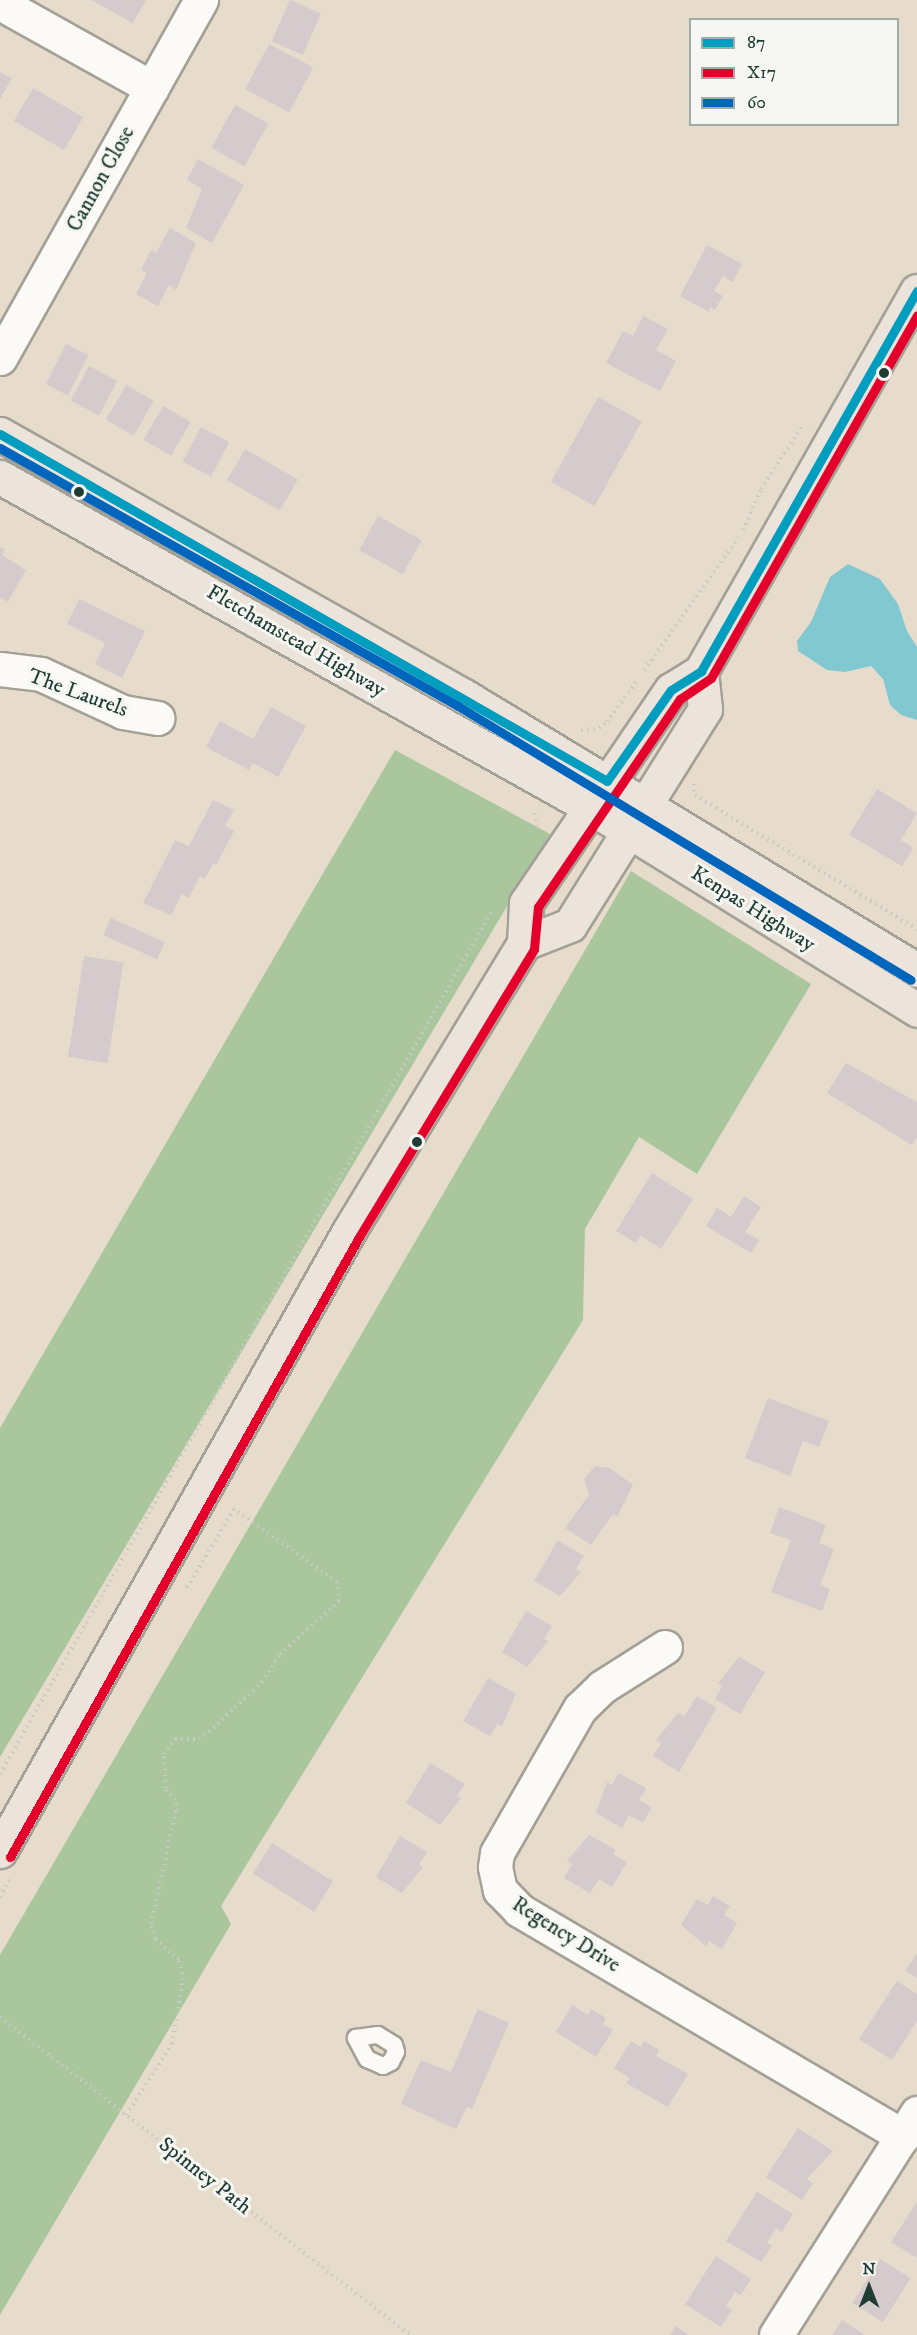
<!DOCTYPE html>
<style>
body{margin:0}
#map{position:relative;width:917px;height:2335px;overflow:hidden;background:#e7dccc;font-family:"IM FELL DW Pica",serif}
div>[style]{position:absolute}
.forest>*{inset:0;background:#a9c69c}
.water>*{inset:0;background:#82c8d0}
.building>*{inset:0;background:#d5cacc;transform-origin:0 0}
.path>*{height:4px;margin-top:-2px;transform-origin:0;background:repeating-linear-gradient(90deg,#c9c9c4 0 1.5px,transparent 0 6px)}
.roads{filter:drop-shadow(2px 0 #a3a196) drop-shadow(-2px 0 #a3a196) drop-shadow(0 2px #a3a196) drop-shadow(0 -2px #a3a196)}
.service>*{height:16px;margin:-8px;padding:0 8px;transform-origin:8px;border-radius:8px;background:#fbfaf7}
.minor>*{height:33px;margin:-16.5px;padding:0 16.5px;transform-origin:16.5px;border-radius:16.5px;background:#fbfaf7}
.primary>*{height:33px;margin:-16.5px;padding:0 16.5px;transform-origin:16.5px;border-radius:16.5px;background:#ece4db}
.trunk>*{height:33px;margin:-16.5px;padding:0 16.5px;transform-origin:16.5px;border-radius:16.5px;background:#ece4db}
.bus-1>*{height:9px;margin:-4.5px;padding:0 4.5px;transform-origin:4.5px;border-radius:4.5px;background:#039ebf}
.bus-2>*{height:9px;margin:-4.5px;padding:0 4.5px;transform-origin:4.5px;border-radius:4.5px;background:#e4002b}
.bus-3>*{height:9px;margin:-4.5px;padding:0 4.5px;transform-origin:4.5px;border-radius:4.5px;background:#0065bd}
.dots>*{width:16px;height:16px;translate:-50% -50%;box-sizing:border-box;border:3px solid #f6f6f2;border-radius:50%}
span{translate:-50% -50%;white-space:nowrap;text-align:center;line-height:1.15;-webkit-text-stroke:6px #f6f6f2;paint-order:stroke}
.street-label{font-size:21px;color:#1f3d34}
.legend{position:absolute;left:689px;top:18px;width:210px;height:108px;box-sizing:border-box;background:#f6f6f2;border:2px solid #a0aca6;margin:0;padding:8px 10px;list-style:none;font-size:18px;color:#1f3d34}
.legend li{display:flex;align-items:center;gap:12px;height:30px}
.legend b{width:30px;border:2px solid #a0aca6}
.north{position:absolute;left:839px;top:2257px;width:60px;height:60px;-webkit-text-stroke:4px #f6f6f2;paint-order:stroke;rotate:0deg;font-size:16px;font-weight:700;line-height:24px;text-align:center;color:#1f3d34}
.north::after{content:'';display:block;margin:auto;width:21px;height:27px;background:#1f3d34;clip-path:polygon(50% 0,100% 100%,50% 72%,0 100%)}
</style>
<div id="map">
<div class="forest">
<div style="clip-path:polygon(395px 750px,550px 834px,0 1757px,0 1428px)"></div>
<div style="clip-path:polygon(631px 871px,811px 984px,697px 1174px,639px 1137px,585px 1229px,583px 1320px,221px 1906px,231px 1924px,0 2315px,0 1955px)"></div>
</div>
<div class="water">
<div style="clip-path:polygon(848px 564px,880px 579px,898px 604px,907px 631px,917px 647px,917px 720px,901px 715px,890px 705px,883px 679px,871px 666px,845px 672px,827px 670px,798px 651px,797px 641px,811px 622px,830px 577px)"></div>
</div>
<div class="building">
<div style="clip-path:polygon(91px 0,146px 0,133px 23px)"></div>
<div style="left:290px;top:0;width:34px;height:45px;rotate:24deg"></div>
<div style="left:269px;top:44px;width:50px;height:51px;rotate:28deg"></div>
<div style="clip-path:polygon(0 72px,12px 78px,0 99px)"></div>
<div style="left:33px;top:88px;width:58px;height:38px;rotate:30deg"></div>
<div style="left:235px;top:105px;width:38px;height:49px;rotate:29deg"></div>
<div style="clip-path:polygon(198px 159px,244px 185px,212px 243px,186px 228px,202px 189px,187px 180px)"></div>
<div style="clip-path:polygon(170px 228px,196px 243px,176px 290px,169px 285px,158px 306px,136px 294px,147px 273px,141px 270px,151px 250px,156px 253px)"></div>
<div style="clip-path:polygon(707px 245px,742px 264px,733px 282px,723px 276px,714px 291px,723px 296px,715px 310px,711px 307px,709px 312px,680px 296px)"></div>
<div style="clip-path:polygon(643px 316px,668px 329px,656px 350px,676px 361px,660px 391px,606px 363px,623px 331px,633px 336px)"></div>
<div style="left:66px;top:344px;width:25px;height:45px;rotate:27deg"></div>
<div style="left:89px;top:366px;width:32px;height:39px;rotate:28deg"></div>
<div style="left:126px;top:385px;width:32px;height:40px;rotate:30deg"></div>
<div style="left:598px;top:397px;width:50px;height:97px;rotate:29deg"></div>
<div style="left:163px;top:406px;width:32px;height:39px;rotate:30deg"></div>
<div style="left:201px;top:427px;width:32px;height:39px;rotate:28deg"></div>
<div style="left:245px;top:449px;width:61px;height:36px;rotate:30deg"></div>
<div style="left:378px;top:516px;width:50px;height:39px;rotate:29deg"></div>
<div style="clip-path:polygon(0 547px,5px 550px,2px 555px,26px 570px,8px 602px,0 597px)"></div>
<div style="clip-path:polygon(79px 599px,145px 631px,122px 678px,95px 664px,105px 643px,67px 624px)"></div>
<div style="clip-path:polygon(271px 707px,306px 726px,278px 777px,253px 763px,249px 770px,206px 747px,220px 721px,253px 739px)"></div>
<div style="clip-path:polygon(877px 789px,917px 813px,901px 840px,913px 848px,902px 866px,849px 835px)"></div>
<div style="clip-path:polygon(213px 800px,234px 810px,225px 826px,234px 831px,216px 865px,213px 864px,205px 879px,200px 876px,189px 898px,182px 894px,171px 915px,143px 903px,175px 840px,189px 846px)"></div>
<div style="left:111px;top:918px;width:59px;height:19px;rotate:24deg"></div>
<div style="left:84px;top:956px;width:40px;height:102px;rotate:9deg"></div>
<div style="clip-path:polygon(846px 1063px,917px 1102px,917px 1137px,912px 1145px,827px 1093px)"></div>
<div style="clip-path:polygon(652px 1173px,693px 1199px,661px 1249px,641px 1236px,636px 1243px,616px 1231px)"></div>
<div style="clip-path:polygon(744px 1196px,761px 1207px,745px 1232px,759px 1240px,751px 1253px,706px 1226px,717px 1208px,731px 1217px)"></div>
<div style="clip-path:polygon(768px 1398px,829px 1421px,819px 1447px,803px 1441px,790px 1476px,745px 1458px)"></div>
<div style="clip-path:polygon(595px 1466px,610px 1468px,633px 1485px,617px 1517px,613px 1514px,591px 1545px,565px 1528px,589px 1495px,584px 1479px)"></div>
<div style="clip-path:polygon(779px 1507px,826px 1525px,819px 1543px,834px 1549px,820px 1585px,830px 1589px,822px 1611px,771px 1592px,791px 1540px,770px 1533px)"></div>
<div style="clip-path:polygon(558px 1540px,584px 1556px,576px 1569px,581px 1572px,560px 1596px,534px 1581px)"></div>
<div style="clip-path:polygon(526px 1611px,552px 1626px,544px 1639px,548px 1641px,527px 1667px,502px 1652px)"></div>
<div style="clip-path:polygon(739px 1657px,765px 1672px,740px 1714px,715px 1699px,722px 1686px,718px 1683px)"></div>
<div style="clip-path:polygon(488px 1678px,516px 1694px,502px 1726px,497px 1724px,490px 1736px,463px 1721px)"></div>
<div style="clip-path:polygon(697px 1696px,717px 1708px,679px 1772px,653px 1756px,661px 1743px,656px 1740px,678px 1713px,684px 1717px)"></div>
<div style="clip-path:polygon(430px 1763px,465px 1784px,457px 1796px,461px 1798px,440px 1825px,406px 1803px)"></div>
<div style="clip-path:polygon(619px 1773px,646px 1788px,639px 1800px,652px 1807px,643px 1823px,629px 1815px,622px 1828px,596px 1813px,607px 1782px,612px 1785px)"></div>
<div style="clip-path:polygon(589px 1835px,616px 1850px,613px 1854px,627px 1862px,612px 1887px,599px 1879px,590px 1893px,564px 1878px,572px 1864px,567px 1861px)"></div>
<div style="clip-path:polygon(400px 1836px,427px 1852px,419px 1865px,423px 1867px,402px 1893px,376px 1877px)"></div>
<div style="left:272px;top:1843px;width:72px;height:36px;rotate:32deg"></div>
<div style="clip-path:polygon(713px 1896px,730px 1906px,724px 1915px,737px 1923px,722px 1949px,709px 1941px,706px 1946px,681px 1925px,697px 1899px,708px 1905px)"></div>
<div style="clip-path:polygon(917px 1953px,917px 1978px,905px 1971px)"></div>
<div style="clip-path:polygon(897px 1981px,917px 1994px,917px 2021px,892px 2060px,859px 2039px)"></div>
<div style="clip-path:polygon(572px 2005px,588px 2015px,591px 2009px,606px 2018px,603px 2024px,613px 2030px,596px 2057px,556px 2032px)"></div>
<div style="clip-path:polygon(478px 2009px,509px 2023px,472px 2109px,467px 2107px,456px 2129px,401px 2104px,421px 2060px,451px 2072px)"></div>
<div style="clip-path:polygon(631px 2041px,641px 2047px,644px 2041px,659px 2050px,656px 2056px,688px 2074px,668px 2107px,626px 2083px,630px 2078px,614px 2068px)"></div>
<div style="clip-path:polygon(798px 2128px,833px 2151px,807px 2179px,813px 2183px,802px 2200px,766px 2177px)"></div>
<div style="clip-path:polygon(757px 2192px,793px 2214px,782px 2232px,776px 2228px,767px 2243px,772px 2246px,761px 2262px,726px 2241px)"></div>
<div style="clip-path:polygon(917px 2202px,917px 2258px,891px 2242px)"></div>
<div style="clip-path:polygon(716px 2256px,751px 2279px,741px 2295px,735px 2292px,726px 2306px,732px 2310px,721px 2327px,685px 2304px)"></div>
<div style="left:880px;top:2259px;width:36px;height:52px;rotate:32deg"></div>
<div style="clip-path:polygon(842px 2320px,865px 2335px,832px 2335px)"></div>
<div style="clip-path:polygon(676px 2326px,689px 2335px,670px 2335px)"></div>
</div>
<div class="path">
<div style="left:743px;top:530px;width:45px;rotate:-66.3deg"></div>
<div style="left:761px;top:489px;width:77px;rotate:-56.7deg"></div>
<div style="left:644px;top:670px;width:163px;rotate:-54.5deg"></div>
<div style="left:581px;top:730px;width:18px;rotate:-6deg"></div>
<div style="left:599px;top:728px;width:10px;rotate:-37deg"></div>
<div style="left:607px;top:722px;width:51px;rotate:-53.8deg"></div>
<div style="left:694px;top:784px;width:11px;rotate:85deg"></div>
<div style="left:695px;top:795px;width:25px;rotate:32deg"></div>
<div style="left:716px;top:808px;width:235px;rotate:31deg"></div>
<div style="left:535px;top:813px;width:16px;rotate:83deg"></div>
<div style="left:0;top:1774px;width:996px;rotate:-60.32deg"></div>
<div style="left:0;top:1897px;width:21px;rotate:-61deg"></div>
<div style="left:0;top:2017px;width:519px;rotate:37.8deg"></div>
<div style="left:126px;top:2115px;width:85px;rotate:-57.1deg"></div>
<div style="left:172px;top:2044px;width:65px;rotate:-80.2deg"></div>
<div style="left:183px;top:1980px;width:20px;rotate:-101deg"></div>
<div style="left:179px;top:1960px;width:32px;rotate:-139deg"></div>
<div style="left:155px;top:1939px;width:16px;rotate:-105deg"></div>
<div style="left:151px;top:1924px;width:116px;rotate:-77.5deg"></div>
<div style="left:176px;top:1811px;width:11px;rotate:-95deg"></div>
<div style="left:175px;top:1800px;width:16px;rotate:-130deg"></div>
<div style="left:165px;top:1788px;width:34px;rotate:-92deg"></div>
<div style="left:164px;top:1754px;width:19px;rotate:-54deg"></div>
<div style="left:175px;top:1739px;width:24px"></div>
<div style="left:199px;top:1739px;width:12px;rotate:-35deg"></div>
<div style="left:209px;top:1732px;width:73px;rotate:-43.3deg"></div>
<div style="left:262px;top:1682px;width:33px;rotate:-57deg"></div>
<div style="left:280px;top:1654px;width:79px;rotate:-41.9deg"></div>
<div style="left:339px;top:1601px;width:19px;rotate:-96deg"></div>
<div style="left:337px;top:1582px;width:126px;rotate:-144.7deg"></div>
<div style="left:234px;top:1509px;width:96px;rotate:120.9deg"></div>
</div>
<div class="roads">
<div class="service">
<div style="left:378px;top:2035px;width:19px;rotate:32deg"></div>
<div style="left:394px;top:2045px;width:7px;rotate:74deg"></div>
<div style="left:396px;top:2052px;width:11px;rotate:117deg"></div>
<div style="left:391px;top:2062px;width:9px;rotate:153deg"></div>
<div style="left:383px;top:2066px;width:17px;rotate:-156deg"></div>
<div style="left:367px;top:2059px;width:24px;rotate:-118deg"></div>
<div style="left:356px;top:2038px;width:22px;rotate:-8deg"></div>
</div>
<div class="minor">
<div style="left:0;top:3px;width:174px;rotate:29.2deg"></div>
<div style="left:0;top:358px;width:411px;rotate:-60.7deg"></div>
<div style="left:0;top:669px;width:41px;rotate:7deg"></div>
<div style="left:41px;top:674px;width:90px;rotate:24.9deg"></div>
<div style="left:123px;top:712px;width:35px;rotate:10deg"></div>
<div style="left:665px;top:1647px;width:75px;rotate:147.6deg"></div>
<div style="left:602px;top:1687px;width:30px;rotate:136deg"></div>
<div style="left:580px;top:1708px;width:167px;rotate:119.8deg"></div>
<div style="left:497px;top:1853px;width:14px;rotate:98deg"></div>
<div style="left:495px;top:1867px;width:24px;rotate:78deg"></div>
<div style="left:500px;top:1890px;width:28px;rotate:46deg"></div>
<div style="left:519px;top:1910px;width:446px;rotate:30.5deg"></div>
<div style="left:776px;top:2335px;width:263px;rotate:-57.6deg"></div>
</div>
<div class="primary">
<div style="left:524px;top:943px;width:49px;rotate:-21.4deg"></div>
<div style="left:570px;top:925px;width:255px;rotate:-58deg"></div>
<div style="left:705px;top:709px;width:38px;rotate:-96deg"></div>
<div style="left:0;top:1851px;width:711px;rotate:-60.62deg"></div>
<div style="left:349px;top:1231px;width:337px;rotate:-58.7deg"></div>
<div style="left:524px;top:943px;width:40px;rotate:-87.1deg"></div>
<div style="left:526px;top:903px;width:258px;rotate:-55.8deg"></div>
<div style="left:671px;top:690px;width:36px;rotate:-32deg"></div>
<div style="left:701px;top:671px;width:437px;rotate:-60.4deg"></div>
</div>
<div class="trunk">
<div style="left:0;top:434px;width:533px;rotate:29.45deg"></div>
<div style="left:464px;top:696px;width:529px;rotate:31.17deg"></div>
<div style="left:0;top:477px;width:676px;rotate:29.22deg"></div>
<div style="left:590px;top:807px;width:385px;rotate:31.8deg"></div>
</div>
</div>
<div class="bus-1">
<div style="left:0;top:434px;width:699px;rotate:29.76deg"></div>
<div style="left:607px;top:781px;width:111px;rotate:-54.9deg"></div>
<div style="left:671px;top:690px;width:36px;rotate:-32deg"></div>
<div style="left:701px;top:671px;width:437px;rotate:-60.4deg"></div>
</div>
<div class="bus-2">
<div style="left:10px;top:1857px;width:711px;rotate:-60.62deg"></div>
<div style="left:359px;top:1237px;width:337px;rotate:-58.7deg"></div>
<div style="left:534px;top:949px;width:42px;rotate:-84.6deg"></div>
<div style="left:538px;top:907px;width:252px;rotate:-55.7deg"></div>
<div style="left:680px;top:699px;width:37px;rotate:-34deg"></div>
<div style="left:711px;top:678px;width:417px;rotate:-60.4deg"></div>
</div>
<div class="bus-3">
<div style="left:0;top:448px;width:526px;rotate:29.39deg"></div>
<div style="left:458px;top:706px;width:529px;rotate:31.17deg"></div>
</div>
<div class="dots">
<div style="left:884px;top:373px;background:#1f3d34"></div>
<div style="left:79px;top:492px;background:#1f3d34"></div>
<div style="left:417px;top:1142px;background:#1f3d34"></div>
</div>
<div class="street-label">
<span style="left:101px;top:179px;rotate:-61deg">Cannon Close</span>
<span style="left:296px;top:641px;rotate:30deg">Fletchamstead Highway</span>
<span style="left:78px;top:693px;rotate:20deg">The Laurels</span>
<span style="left:753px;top:909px;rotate:32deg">Kenpas Highway</span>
<span style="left:566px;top:1935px;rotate:32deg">Regency Drive</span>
<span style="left:205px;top:2176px;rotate:38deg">Spinney Path</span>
</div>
<ul class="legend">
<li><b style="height:8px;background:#039ebf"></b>87</li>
<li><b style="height:8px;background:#e4002b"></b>X17</li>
<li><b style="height:8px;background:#0065bd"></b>60</li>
</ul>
<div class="north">N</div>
</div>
